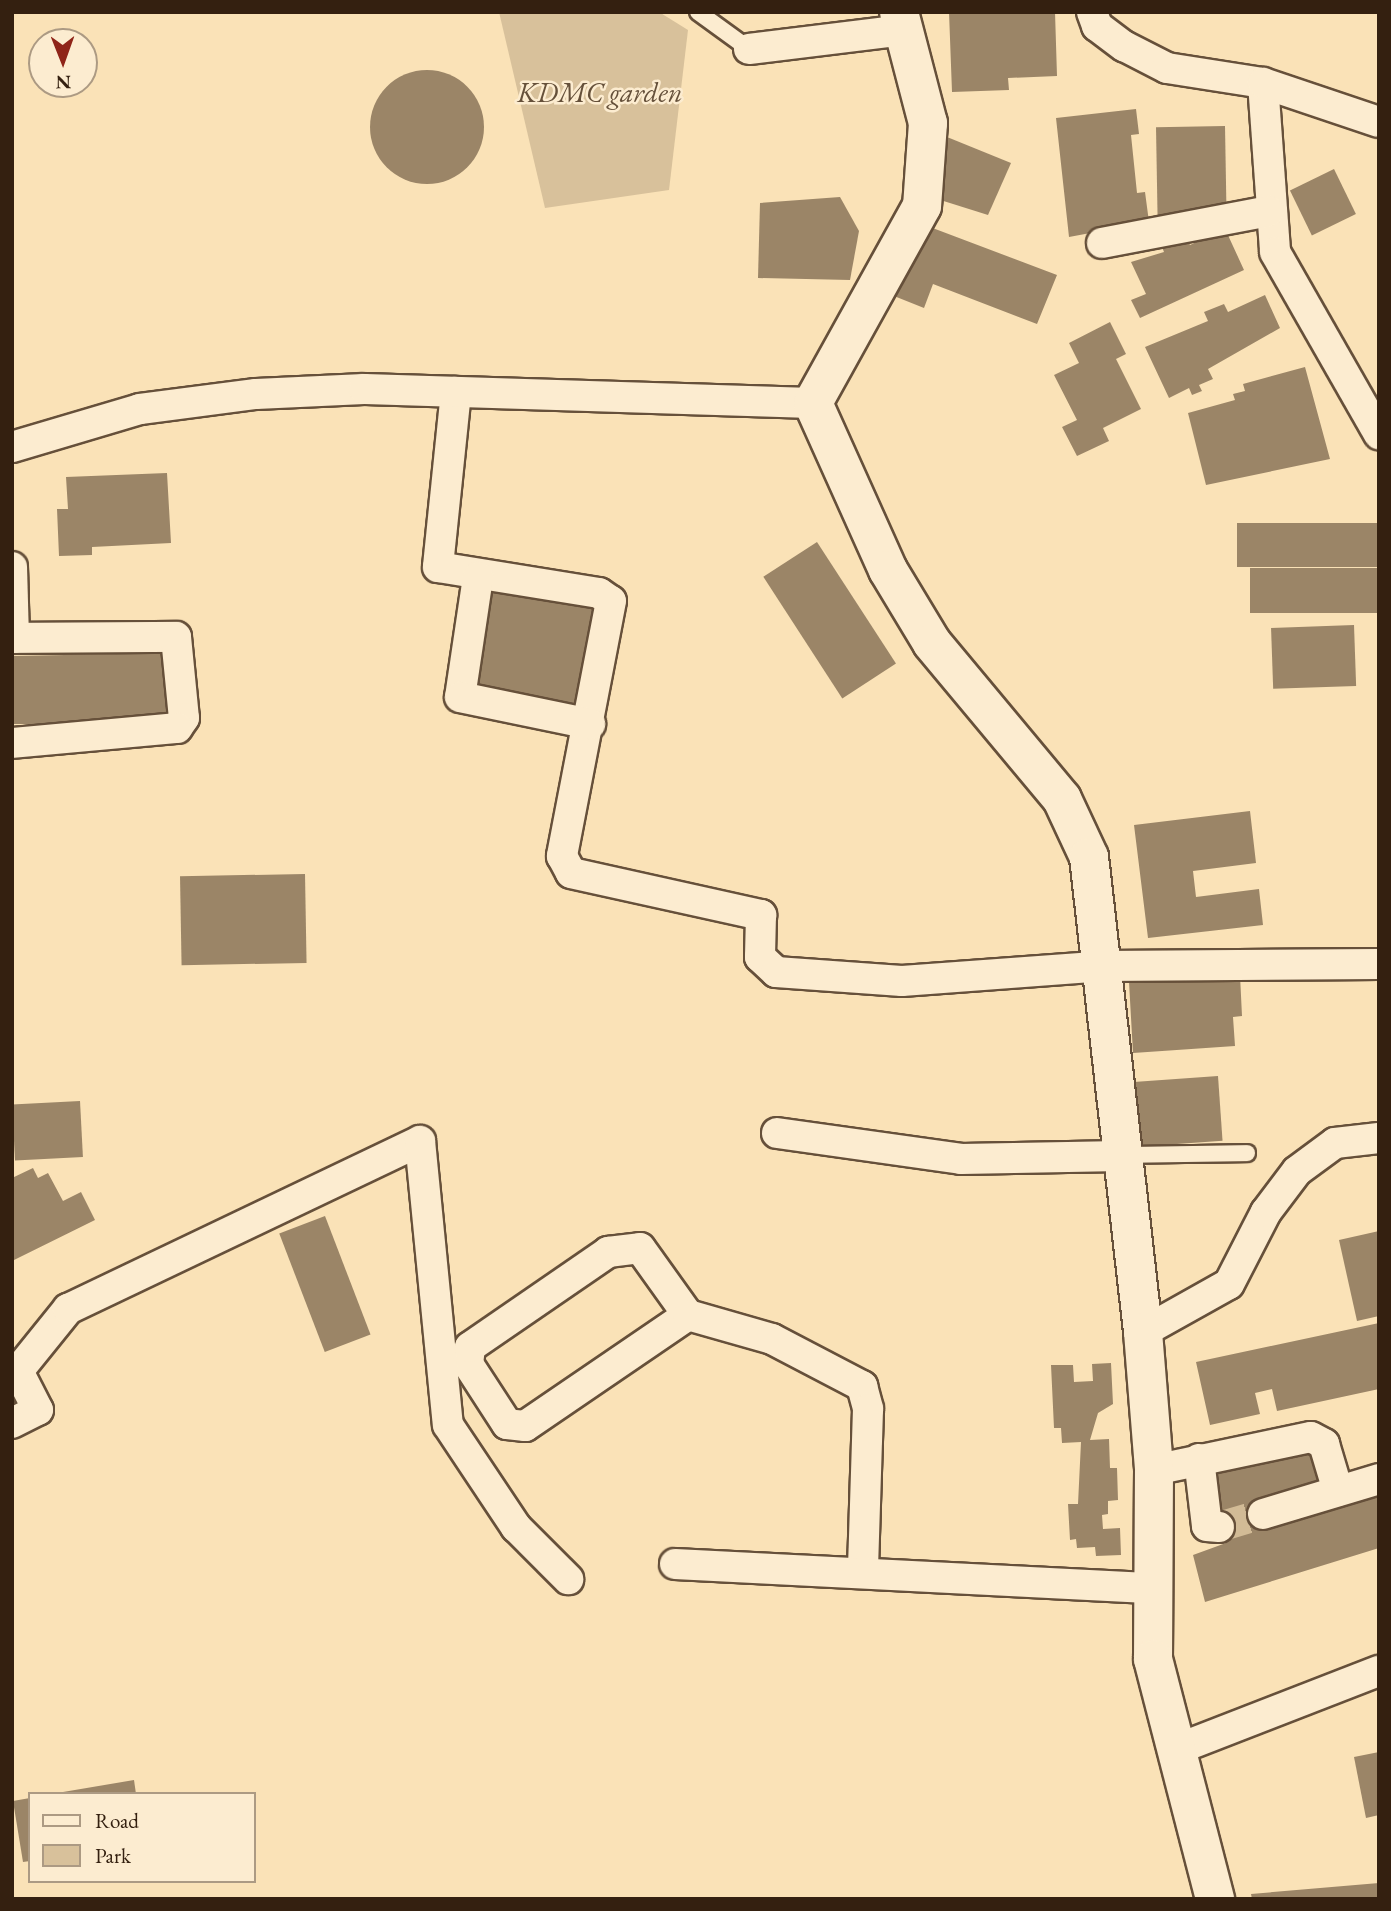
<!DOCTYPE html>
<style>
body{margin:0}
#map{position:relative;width:1391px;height:1911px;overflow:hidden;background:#fae2b7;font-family:"EB Garamond",serif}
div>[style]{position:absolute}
.green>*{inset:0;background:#d8c19b}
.building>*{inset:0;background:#9b8567;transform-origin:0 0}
.round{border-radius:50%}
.street-tunnel>*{height:30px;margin-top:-15px;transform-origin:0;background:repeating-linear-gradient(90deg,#d2bb96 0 30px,transparent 0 45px)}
.roads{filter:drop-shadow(2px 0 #66503a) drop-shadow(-2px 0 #66503a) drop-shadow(0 2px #66503a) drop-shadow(0 -2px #66503a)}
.lane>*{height:16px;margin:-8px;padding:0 8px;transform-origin:8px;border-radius:8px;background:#fcecd0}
.street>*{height:30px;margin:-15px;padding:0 15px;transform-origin:15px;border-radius:15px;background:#fcecd0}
.secondary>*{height:38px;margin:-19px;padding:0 19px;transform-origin:19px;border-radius:19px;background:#fcecd0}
span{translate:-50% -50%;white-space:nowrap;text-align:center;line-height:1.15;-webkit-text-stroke:5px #fcecd0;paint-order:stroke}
.park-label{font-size:28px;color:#65503a;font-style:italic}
.frame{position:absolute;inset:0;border:14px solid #342010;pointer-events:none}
.legend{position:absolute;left:28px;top:1792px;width:228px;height:91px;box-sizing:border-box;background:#fcecd0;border:2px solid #ac9a83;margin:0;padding:9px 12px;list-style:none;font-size:21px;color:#342010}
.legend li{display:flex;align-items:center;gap:14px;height:35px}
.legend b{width:35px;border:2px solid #ac9a83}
.north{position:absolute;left:28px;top:28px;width:70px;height:70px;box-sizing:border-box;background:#fcecd0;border:2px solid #ac9a83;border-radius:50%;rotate:179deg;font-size:19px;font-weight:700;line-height:28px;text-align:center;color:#342010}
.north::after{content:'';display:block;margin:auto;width:24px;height:32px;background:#8f2418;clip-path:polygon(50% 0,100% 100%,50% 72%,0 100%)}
</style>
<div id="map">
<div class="green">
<div style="clip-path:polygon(499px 12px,659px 12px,688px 30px,669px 190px,545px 208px)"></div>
</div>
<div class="building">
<div style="clip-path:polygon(949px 12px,1055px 12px,1057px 76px,1008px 78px,1009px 90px,952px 92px)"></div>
<div class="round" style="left:370px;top:70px;width:114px;height:114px"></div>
<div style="clip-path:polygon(1136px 109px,1139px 134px,1131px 135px,1137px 193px,1145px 192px,1149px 222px,1069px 237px,1056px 118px)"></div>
<div style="left:1225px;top:126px;width:91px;height:69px;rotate:89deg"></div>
<div style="clip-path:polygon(947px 137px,1011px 163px,988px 215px,934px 198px)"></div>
<div style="left:1334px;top:169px;width:50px;height:49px;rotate:64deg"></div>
<div style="clip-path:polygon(840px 197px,859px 231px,850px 280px,758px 278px,760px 203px)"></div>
<div style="clip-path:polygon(1215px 223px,1221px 236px,1227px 233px,1244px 270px,1140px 318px,1131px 300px,1146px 294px,1131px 262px,1164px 252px,1162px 247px,1186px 237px,1190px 245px,1209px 236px)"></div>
<div style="clip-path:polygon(922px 224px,1057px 275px,1037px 324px,933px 284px,924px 308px,894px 296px)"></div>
<div style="clip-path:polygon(1265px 295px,1280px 328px,1208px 369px,1213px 379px,1199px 385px,1202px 391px,1192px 395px,1189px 388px,1169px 398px,1145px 347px,1208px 321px,1204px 312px,1224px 304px,1228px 312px)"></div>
<div style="clip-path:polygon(1110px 322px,1126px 354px,1116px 359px,1141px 409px,1103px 428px,1109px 441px,1077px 456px,1062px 427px,1077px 420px,1054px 375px,1079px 363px,1069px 343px)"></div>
<div style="clip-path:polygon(1305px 367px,1330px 459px,1206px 485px,1188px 413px,1235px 400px,1233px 394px,1245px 391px,1243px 384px)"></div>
<div style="clip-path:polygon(167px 473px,171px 543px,92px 547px,92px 555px,59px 556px,57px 509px,68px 509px,66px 477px)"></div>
<div style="left:1379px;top:523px;width:44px;height:142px;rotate:90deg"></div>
<div style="left:817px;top:542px;width:145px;height:64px;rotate:57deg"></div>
<div style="left:1379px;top:568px;width:45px;height:129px;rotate:90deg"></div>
<div style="left:486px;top:582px;width:119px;height:111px;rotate:11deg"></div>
<div style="left:1354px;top:625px;width:61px;height:83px;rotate:88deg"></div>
<div style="clip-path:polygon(171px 653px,165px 683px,173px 683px,173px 721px,28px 731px,28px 724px,12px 724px,12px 656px)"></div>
<div style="clip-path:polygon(1250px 811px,1256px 863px,1193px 871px,1196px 897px,1259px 889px,1263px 925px,1148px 938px,1134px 825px)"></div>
<div style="left:305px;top:874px;width:89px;height:125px;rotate:89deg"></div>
<div style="clip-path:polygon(1240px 975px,1242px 1016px,1233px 1017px,1235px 1046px,1133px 1053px,1129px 982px)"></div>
<div style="left:1218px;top:1076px;width:65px;height:88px;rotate:86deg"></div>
<div style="left:80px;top:1101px;width:56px;height:68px;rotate:87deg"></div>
<div style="clip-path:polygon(33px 1168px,38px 1178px,48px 1173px,63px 1201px,81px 1192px,95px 1220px,12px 1261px,12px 1178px)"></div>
<div style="left:325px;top:1216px;width:127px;height:49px;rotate:69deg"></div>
<div style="clip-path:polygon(1379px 1231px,1379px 1316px,1357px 1321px,1339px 1240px)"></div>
<div style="clip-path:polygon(1379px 1323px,1379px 1389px,1277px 1411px,1272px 1389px,1255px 1393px,1260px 1414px,1210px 1425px,1196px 1362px)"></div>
<div style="clip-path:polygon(1111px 1363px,1113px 1404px,1098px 1413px,1090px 1440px,1109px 1439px,1110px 1468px,1117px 1468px,1118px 1500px,1108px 1501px,1108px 1514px,1102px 1515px,1103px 1529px,1120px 1528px,1121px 1555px,1096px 1556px,1095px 1547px,1077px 1548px,1076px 1539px,1070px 1540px,1068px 1504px,1078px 1504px,1081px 1442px,1062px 1443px,1061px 1428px,1054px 1428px,1051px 1365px,1073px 1365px,1074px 1382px,1093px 1381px,1092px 1364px)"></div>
<div style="clip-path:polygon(1313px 1440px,1324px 1479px,1294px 1491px,1379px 1487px,1379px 1548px,1205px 1602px,1193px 1555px,1226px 1543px,1207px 1471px)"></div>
<div style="clip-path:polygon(1379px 1752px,1379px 1815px,1366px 1818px,1354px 1757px)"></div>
<div style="clip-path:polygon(134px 1780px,136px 1794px,63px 1794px,63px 1792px)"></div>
<div style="clip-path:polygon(30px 1798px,30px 1861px,23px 1862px,13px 1801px)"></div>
<div style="clip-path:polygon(1379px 1883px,1379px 1899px,1252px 1899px,1251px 1894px)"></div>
</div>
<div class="street-tunnel">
<div style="left:1219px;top:1527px;width:46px;rotate:-16.5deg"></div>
</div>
<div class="roads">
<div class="lane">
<div style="left:698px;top:12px;width:63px;rotate:36deg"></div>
<div style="left:1123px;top:1155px;width:124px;rotate:-0.9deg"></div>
</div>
<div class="street">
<div style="left:1092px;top:12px;width:15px;rotate:70deg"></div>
<div style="left:1097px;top:26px;width:34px;rotate:37deg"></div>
<div style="left:1124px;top:46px;width:48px;rotate:27.1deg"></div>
<div style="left:1167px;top:68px;width:97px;rotate:8.9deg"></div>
<div style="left:1263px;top:83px;width:169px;rotate:85.9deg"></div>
<div style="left:1275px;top:252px;width:210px;rotate:60.3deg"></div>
<div style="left:749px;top:49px;width:156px;rotate:-7deg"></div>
<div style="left:1263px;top:83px;width:122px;rotate:18.6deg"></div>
<div style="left:1102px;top:243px;width:170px;rotate:-10.8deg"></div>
<div style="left:456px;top:392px;width:176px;rotate:95.9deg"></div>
<div style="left:438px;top:567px;width:163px;rotate:9.2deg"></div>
<div style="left:599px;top:593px;width:14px;rotate:34deg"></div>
<div style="left:611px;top:601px;width:260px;rotate:100.9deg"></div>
<div style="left:562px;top:856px;width:19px;rotate:62deg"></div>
<div style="left:571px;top:873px;width:195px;rotate:12.5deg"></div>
<div style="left:761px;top:915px;width:42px;rotate:91.4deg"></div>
<div style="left:760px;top:957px;width:22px;rotate:43deg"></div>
<div style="left:776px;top:972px;width:126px;rotate:4.1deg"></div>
<div style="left:902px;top:981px;width:203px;rotate:-4.2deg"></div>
<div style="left:1104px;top:966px;width:275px;rotate:-0.4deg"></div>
<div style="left:12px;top:447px;width:134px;rotate:-16.5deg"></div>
<div style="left:140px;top:409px;width:117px;rotate:-7.4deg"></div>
<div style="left:256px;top:394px;width:108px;rotate:-2.7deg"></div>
<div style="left:364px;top:389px;width:449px;rotate:1.8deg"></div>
<div style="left:12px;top:567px;width:71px;rotate:88.4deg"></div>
<div style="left:14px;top:638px;width:162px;rotate:-0.4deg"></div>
<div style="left:176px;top:637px;width:81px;rotate:84.4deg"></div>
<div style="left:184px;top:718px;width:12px;rotate:125deg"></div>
<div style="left:177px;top:728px;width:166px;rotate:174.8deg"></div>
<div style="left:478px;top:577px;width:121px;rotate:98.5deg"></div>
<div style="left:460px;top:697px;width:133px;rotate:11.7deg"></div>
<div style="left:777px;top:1133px;width:186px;rotate:8deg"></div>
<div style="left:961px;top:1159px;width:160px;rotate:-1.1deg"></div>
<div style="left:688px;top:1315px;width:197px;rotate:145.7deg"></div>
<div style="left:525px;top:1426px;width:18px;rotate:-174deg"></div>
<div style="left:507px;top:1424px;width:72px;rotate:-123deg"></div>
<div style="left:468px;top:1364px;width:17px;rotate:-83deg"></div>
<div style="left:470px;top:1347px;width:168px;rotate:-34.5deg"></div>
<div style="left:608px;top:1252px;width:32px;rotate:-7deg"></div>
<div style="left:640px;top:1248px;width:82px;rotate:54.4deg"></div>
<div style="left:688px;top:1315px;width:87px;rotate:15.9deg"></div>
<div style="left:772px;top:1339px;width:102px;rotate:27.6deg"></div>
<div style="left:862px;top:1386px;width:24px;rotate:75deg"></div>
<div style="left:868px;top:1409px;width:161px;rotate:91.8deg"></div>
<div style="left:1143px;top:1332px;width:98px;rotate:-29.2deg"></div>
<div style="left:1229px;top:1284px;width:81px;rotate:-62.8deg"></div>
<div style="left:1266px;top:1212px;width:51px;rotate:-52.9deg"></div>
<div style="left:1297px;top:1171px;width:47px;rotate:-36.4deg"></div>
<div style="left:1335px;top:1143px;width:44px;rotate:-6.5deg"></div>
<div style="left:12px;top:1423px;width:29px;rotate:-27deg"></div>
<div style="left:38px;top:1410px;width:44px;rotate:-117.1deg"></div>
<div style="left:18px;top:1371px;width:80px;rotate:-51.1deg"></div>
<div style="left:68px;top:1309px;width:390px;rotate:-25.5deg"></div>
<div style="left:420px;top:1141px;width:285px;rotate:84.4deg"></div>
<div style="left:448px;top:1425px;width:123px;rotate:56.3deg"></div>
<div style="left:516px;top:1527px;width:74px;rotate:45deg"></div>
<div style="left:1199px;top:1459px;width:67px;rotate:83.2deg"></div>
<div style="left:1207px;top:1526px;width:12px;rotate:5deg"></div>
<div style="left:1154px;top:1470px;width:160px;rotate:-11.9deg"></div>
<div style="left:1311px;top:1437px;width:15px;rotate:28deg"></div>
<div style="left:1324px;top:1444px;width:49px;rotate:73.4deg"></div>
<div style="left:1263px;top:1514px;width:121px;rotate:-16.8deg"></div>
<div style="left:675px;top:1564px;width:478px;rotate:2.9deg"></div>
<div style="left:1180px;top:1748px;width:213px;rotate:-21.2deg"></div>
</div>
<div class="secondary">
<div style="left:899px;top:12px;width:115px;rotate:75.4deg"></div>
<div style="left:928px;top:123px;width:83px;rotate:94.1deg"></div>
<div style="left:922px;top:206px;width:225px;rotate:119deg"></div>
<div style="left:813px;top:403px;width:183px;rotate:65.8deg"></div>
<div style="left:888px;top:570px;width:85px;rotate:58.9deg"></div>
<div style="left:932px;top:643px;width:203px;rotate:50.2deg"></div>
<div style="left:1062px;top:799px;width:64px;rotate:65deg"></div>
<div style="left:1089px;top:857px;width:478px;rotate:83.5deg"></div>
<div style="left:1143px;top:1332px;width:138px;rotate:85.4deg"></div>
<div style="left:1154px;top:1470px;width:189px;rotate:90.3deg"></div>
<div style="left:1153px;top:1659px;width:248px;rotate:75.5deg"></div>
</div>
</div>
<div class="park-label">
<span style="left:600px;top:92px">KDMC garden</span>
</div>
<div class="frame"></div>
<ul class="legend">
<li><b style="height:9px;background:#fcecd0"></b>Road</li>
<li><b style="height:19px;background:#d8c19b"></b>Park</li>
</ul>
<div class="north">N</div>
</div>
